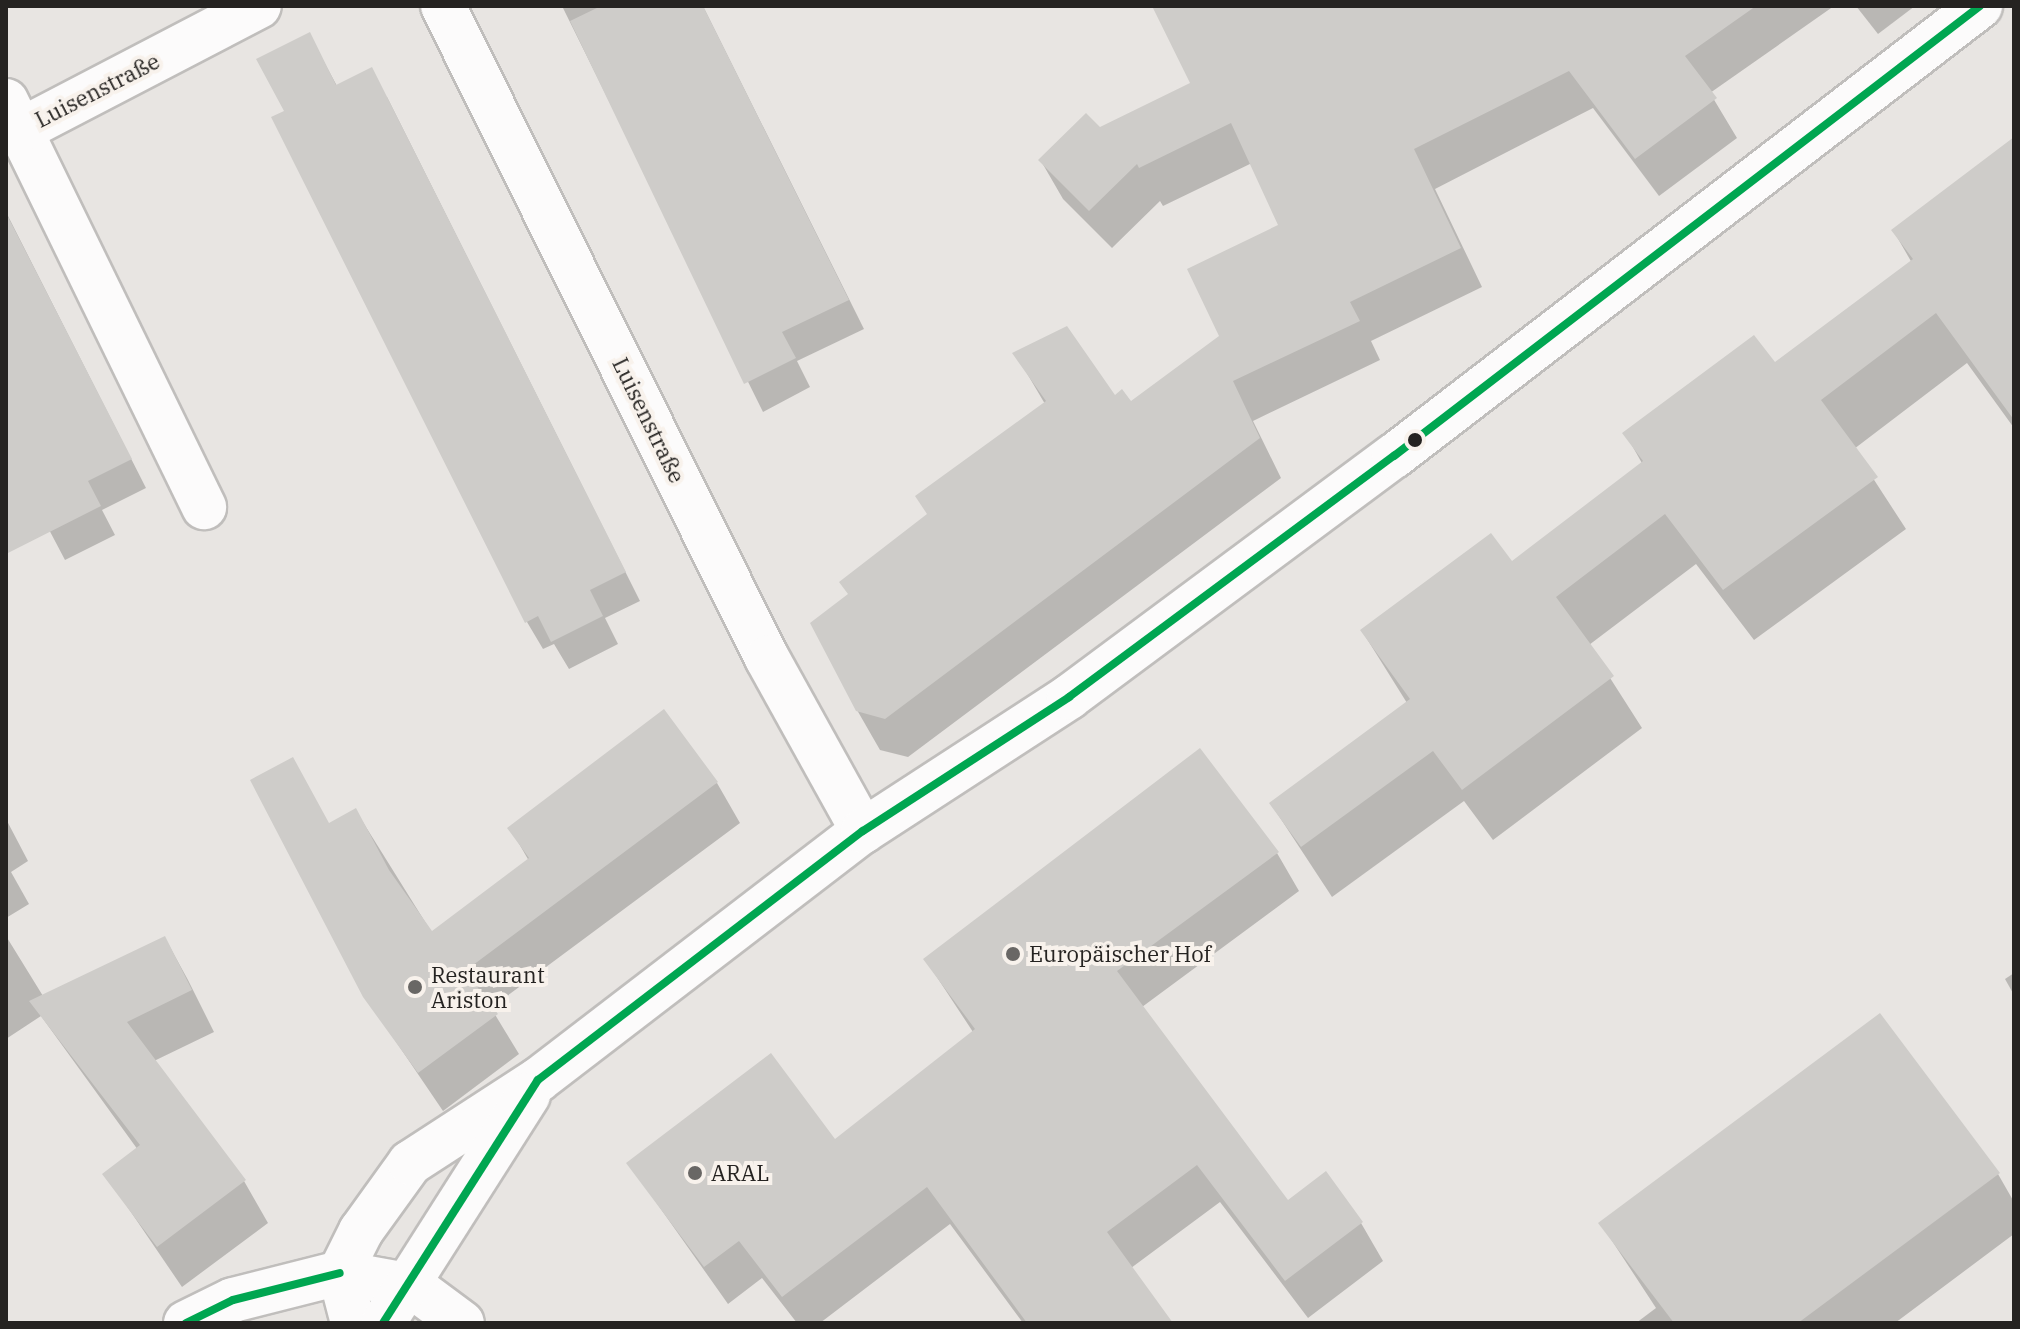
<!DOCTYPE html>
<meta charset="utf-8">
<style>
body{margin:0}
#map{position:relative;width:2020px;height:1329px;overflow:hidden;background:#e8e5e2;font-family:"IBM Plex Serif",serif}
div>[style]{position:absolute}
.shadow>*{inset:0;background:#0003}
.building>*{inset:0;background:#ceccc9}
.roads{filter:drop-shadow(2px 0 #c0bebc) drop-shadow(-2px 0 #c0bebc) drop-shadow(0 2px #c0bebc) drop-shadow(0 -2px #c0bebc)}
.street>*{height:44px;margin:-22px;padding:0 22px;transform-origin:22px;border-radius:22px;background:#fcfbfb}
.secondary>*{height:44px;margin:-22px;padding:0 22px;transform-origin:22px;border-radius:22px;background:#fcfbfb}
.bus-1>*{height:8px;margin:-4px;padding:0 4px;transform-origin:4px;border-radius:4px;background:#00a651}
.dots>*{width:22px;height:22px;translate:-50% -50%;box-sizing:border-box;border:4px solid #f8f2ec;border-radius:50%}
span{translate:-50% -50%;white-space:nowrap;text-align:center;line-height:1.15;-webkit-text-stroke:8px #f8f2ec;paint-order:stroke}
.street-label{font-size:22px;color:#252321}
.poi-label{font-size:22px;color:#252321}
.left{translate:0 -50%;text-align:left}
.frame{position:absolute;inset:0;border:8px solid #252321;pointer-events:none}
</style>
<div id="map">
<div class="shadow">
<div style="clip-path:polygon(562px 6px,703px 6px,864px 329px,797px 361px,810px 387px,763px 412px)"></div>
<div style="clip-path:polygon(1155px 6px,1834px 6px,1710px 93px,1737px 138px,1659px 196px,1593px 108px,1435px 189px,1482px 287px,1371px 341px,1380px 360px,1253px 421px,1281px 478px,908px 757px,880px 750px,857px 710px,849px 595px,1045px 404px,1015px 353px,1130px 404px,1221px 336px,1281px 226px,1252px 163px,1163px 206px,1160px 201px,1112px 248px,1063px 199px,1041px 161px,1193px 84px)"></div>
<div style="clip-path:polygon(1856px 6px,1915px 6px,1878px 34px)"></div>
<div style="clip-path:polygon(309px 34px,337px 86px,387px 97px,640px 601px,605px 618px,618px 644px,569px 669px,554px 644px,543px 649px,527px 622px,287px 112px)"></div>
<div style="clip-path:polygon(2014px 140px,2014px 428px,1967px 363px,1854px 449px,1906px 529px,1754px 640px,1696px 564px,1589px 645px,1642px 728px,1493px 840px,1464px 801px,1332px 897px,1271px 804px,1407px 703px,1362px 631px,1511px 564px,1643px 465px,1625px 433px,1774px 365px,1912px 263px,1893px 230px)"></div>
<div style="clip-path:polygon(6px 212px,146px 488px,102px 510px,115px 535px,65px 560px,6px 448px)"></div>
<div style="clip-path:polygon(717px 783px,740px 823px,491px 1008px,519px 1054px,443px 1111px,365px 996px,329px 825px,356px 811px,432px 933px,529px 861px,510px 828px)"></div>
<div style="clip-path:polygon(6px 819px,28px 861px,11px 872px,29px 904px,6px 918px)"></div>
<div style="clip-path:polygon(1277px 853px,1299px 891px,1142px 1007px,1287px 1203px,1361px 1223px,1383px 1261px,1308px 1318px,1220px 1202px,1131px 1268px,1171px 1323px,1023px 1323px,950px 1224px,820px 1323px,797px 1323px,762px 1278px,728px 1304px,629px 1164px,835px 1142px,973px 1032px,925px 959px)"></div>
<div style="clip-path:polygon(6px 936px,43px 996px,165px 938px,188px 980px,214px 1032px,154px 1061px,244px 1181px,268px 1223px,182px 1287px,105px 1174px,138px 1150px,41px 1016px,6px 1039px)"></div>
<div style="clip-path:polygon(2014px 973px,2014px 995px,2005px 979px)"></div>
<div style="clip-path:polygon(1998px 1174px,2014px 1202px,2014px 1234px,1895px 1323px,1636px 1323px,1656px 1308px,1601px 1224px)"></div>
</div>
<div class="building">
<div style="clip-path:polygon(601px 6px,703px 6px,849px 300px,782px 332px,796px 358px,744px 384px,570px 21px)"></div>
<div style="clip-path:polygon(1152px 6px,1756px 6px,1685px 56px,1717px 98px,1635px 159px,1569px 71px,1414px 149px,1461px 248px,1350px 302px,1360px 321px,1233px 381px,1260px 438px,885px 719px,856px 711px,810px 623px,848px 594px,839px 582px,927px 514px,915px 496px,1046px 401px,1012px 353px,1067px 326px,1115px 395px,1122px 389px,1131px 401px,1219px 336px,1187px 269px,1278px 225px,1231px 123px,1139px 168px,1137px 164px,1089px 211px,1038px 160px,1086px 113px,1100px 127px,1190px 83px)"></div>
<div style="clip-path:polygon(310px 32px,336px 85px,372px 67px,626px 572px,590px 590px,603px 616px,551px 642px,538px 616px,525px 623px,271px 117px,284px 111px,256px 59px)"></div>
<div style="clip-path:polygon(2014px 137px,2014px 420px,1936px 313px,1821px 400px,1878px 477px,1723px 590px,1665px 514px,1556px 597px,1614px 676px,1462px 790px,1433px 751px,1301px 847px,1269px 803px,1410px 699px,1360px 630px,1491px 533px,1512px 561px,1643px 461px,1622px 433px,1754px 335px,1775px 362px,1913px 259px,1891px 230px)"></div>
<div style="clip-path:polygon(6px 213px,132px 459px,88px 481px,101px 506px,6px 554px)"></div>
<div style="clip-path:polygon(664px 709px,718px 782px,465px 971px,498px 1014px,418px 1073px,363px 997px,250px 780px,293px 757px,329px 823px,356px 808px,389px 870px,432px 931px,529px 858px,507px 828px)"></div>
<div style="clip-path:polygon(1200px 748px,1279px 852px,1117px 971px,1288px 1200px,1326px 1171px,1363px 1222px,1285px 1281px,1197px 1165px,1107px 1232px,1173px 1323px,1027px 1323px,927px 1187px,782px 1297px,739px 1241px,704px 1267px,626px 1163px,771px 1053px,835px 1139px,975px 1029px,923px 959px)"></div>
<div style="clip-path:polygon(165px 936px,192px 990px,127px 1022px,246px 1180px,157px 1247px,102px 1174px,140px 1145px,29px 1001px)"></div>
<div style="clip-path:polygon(1880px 1013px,2000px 1173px,1798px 1323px,1674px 1323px,1598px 1223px)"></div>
</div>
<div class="roads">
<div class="street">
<div style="left:443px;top:6px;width:728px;rotate:63.58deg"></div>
<div style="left:767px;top:658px;width:198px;rotate:61deg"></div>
<div style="left:6px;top:101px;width:452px;rotate:64deg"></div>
<div style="left:21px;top:130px;width:268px;rotate:-27.5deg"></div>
</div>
<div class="secondary">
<div style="left:340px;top:1273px;width:47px;rotate:-63.4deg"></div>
<div style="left:361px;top:1231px;width:84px;rotate:-54.2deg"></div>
<div style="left:410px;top:1163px;width:153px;rotate:-33deg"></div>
<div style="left:538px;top:1080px;width:409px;rotate:-37.5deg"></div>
<div style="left:863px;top:831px;width:246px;rotate:-33deg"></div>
<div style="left:1069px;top:697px;width:405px;rotate:-36.6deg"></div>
<div style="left:1394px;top:456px;width:739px;rotate:-37.52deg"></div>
<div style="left:340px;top:1273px;width:52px;rotate:75.4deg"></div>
<div style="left:186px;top:1323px;width:52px;rotate:-26.1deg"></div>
<div style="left:233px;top:1300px;width:110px;rotate:-14.2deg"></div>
<div style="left:340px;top:1273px;width:73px;rotate:10.2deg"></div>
<div style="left:412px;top:1286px;width:62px;rotate:36.5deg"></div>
<div style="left:383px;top:1323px;width:270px;rotate:-57.5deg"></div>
</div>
</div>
<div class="bus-1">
<div style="left:186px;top:1323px;width:52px;rotate:-26.1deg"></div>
<div style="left:233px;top:1300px;width:110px;rotate:-14.2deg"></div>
<div style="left:383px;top:1323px;width:288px;rotate:-57.5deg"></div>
<div style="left:538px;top:1080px;width:409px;rotate:-37.5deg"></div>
<div style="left:863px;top:831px;width:246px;rotate:-33deg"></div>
<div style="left:1069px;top:697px;width:405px;rotate:-36.6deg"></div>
<div style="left:1394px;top:456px;width:739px;rotate:-37.52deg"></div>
</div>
<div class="dots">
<div style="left:1415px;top:440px;background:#252321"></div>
<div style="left:1013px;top:954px;background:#696765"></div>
<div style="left:415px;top:987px;background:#696765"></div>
<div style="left:695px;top:1173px;background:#696765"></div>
</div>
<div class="street-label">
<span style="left:97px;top:90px;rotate:-27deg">Luisenstraße</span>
<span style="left:649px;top:420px;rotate:64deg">Luisenstraße</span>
</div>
<div class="poi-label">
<span class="left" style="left:1029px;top:954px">Europäischer Hof</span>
<span class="left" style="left:431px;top:987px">Restaurant<br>Ariston</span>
<span class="left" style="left:711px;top:1173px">ARAL</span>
</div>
<div class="frame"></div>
</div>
